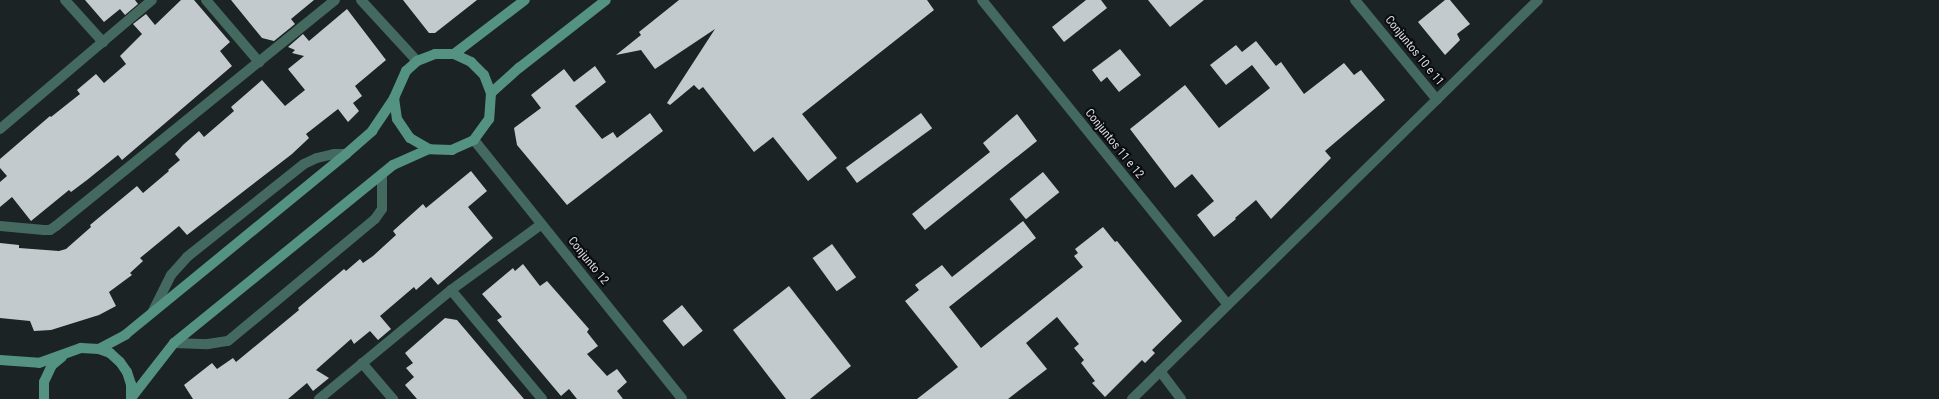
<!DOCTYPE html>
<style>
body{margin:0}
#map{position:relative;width:1939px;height:399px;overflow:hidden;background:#1c2324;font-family:"Roboto Condensed",sans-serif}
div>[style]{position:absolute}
.building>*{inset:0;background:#c3cace;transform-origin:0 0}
.street>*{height:10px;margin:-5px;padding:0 5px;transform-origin:5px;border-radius:5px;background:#44695f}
.secondary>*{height:10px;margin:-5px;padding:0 5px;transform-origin:5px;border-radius:5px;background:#549282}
span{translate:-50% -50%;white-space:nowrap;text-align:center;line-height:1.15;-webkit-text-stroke:4px #090b0c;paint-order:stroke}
.street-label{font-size:12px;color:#d7dbdc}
</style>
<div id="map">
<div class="building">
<div style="clip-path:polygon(85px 0,135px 0,138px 4px,125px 15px,120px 9px,104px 22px)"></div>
<div style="clip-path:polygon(181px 0,194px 0,230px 42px,220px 51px,232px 66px,122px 160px,118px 155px,87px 180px,71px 192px,69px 190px,31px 221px,12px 197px,0 207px,0 182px,7px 176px,0 168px,0 159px,50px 116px,51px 117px,80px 94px,77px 90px,96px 74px,104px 83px,126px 64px,120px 56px,142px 34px,133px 24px,146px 14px,155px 25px)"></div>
<div style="clip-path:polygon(231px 0,314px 0,291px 19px,295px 24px,274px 41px,262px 38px)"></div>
<div style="clip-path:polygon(403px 0,477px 0,435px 33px,429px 33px)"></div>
<div style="clip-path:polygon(679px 0,927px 0,934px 10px,802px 114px,837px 158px,808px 181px,773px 137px,754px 152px,703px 87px,699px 90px,694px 85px,670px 105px,667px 103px,715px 29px,655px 69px,641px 50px,616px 55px,641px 35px,639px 32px)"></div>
<div style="clip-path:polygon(1086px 0,1101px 0,1107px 8px,1064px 42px,1052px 27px)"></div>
<div style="clip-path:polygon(1148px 0,1204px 0,1170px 27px)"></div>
<div style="clip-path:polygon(1445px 0,1450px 0,1470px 24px,1457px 34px,1460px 40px,1445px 55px,1418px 22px)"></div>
<div style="clip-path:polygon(347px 9px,386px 60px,355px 86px,362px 96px,353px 103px,359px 111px,348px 122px,338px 109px,306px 134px,309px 138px,292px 154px,187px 235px,179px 226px,140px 258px,143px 261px,130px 273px,132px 275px,109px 292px,116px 306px,99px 315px,51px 330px,34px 331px,30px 321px,0 318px,0 243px,19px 245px,19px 248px,59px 251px,66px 249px,91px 227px,90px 225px,137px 186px,143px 193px,169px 171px,168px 170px,180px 160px,175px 154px,183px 145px,199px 131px,204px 137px,234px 111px,231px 107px,262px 80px,285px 106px,305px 90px,288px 69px,304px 56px,292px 53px,295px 50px,288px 47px,303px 34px,309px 41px)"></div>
<div style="clip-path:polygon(1256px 41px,1276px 66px,1281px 62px,1304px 94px,1344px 63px,1354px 75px,1361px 70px,1385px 100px,1325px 151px,1331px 158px,1271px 219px,1256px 200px,1235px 218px,1236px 219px,1214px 237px,1197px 215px,1214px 201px,1192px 174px,1175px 188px,1130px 129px,1185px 85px,1219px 128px,1270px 88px,1252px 65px,1226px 85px,1210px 65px,1236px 45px,1242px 52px)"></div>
<div style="clip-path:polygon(1120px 49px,1141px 75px,1119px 92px,1107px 77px,1101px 82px,1092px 70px)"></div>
<div style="clip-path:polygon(595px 66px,606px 82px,575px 106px,602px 139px,613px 132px,617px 138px,650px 113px,663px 131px,567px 205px,517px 145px,514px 128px,541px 108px,531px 95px,564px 69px,574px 82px)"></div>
<div style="left:921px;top:113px;width:19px;height:93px;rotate:54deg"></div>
<div style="clip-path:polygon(1017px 114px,1037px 141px,925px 230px,912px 214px,990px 152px,983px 143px)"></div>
<div style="clip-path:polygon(471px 171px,487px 191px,468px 207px,493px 238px,438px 285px,431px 277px,416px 290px,414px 287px,380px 316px,391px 329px,378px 340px,370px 331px,354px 344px,351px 339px,316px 370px,329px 378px,313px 391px,307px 383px,288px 399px,193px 399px,184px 385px,212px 363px,217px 369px,233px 358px,236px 362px,299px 310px,298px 308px,344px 269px,346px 271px,360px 259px,363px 263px,373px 256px,396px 235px,393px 231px,423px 204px,426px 208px)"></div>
<div style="left:1043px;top:172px;width:26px;height:43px;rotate:51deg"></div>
<div style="clip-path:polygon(1023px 221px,1036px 238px,949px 307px,981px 348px,1083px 267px,1074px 256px,1078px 253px,1075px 249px,1103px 227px,1115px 242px,1117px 241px,1182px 321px,1152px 350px,1155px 353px,1145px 363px,1142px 360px,1105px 397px,1092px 383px,1095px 381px,1081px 363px,1084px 360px,1074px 348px,1079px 344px,1057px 317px,1026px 343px,1047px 369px,1008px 399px,917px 399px,958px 367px,905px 301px,919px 290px,915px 285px,942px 265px,952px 277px)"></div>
<div style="left:832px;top:244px;width:41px;height:24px;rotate:54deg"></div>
<div style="clip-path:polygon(523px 264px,540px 286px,547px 281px,589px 329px,587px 332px,598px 346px,587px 354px,607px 376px,617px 369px,627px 382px,617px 391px,623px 399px,577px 399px,569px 389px,561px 396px,497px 320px,502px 317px,482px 294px,513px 268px,515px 271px)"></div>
<div style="clip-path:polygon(789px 286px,851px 366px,810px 399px,786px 399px,733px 330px)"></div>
<div style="left:682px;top:305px;width:33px;height:25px;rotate:51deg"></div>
<div style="clip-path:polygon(445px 318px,457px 320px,524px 399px,417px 399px,405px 385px,414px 377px,406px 368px,413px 363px,405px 353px)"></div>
</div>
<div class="street">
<div style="left:65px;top:0;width:57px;rotate:47.9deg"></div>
<div style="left:206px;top:0;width:82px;rotate:49.5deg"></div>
<div style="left:361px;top:0;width:83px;rotate:47.4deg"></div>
<div style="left:982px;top:0;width:390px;rotate:51.1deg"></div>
<div style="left:1355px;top:0;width:129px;rotate:50.6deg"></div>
<div style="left:0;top:129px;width:199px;rotate:-40.3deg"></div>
<div style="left:474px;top:140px;width:332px;rotate:51.2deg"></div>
<div style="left:0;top:226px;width:44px;rotate:5.2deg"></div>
<div style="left:44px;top:230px;width:6px"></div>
<div style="left:50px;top:230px;width:7px;rotate:-34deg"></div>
<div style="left:56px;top:226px;width:359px;rotate:-39deg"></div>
<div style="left:451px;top:290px;width:142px;rotate:50.1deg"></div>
<div style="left:153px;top:311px;width:40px;rotate:-63.4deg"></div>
<div style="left:171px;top:275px;width:24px;rotate:-48deg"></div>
<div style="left:187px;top:257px;width:149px;rotate:-38.5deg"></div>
<div style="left:304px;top:164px;width:14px;rotate:-25deg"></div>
<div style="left:317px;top:158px;width:17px;rotate:-13deg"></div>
<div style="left:334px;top:154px;width:12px"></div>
<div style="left:174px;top:343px;width:34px;rotate:2deg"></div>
<div style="left:208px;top:344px;width:20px;rotate:-9deg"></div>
<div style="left:228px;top:341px;width:191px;rotate:-39.7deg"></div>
<div style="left:375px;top:219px;width:12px;rotate:-55deg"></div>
<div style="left:382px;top:209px;width:35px;rotate:-90deg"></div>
<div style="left:362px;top:363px;width:48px;rotate:49.3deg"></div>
<div style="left:1160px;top:371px;width:35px;rotate:53deg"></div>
<div style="left:319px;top:399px;width:171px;rotate:-39.5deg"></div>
<div style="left:451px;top:290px;width:112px;rotate:-36deg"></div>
<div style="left:1132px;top:399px;width:569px;rotate:-44.5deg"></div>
</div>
<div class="secondary">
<div style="left:454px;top:54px;width:89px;rotate:-37.3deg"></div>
<div style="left:491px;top:93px;width:38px;rotate:-42deg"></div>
<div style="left:519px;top:68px;width:110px;rotate:-38deg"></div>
<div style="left:394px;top:98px;width:21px;rotate:82deg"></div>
<div style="left:397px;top:119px;width:23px;rotate:56deg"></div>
<div style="left:410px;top:138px;width:22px;rotate:30deg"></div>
<div style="left:99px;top:349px;width:30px;rotate:-28deg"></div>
<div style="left:125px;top:335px;width:286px;rotate:-39.3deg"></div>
<div style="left:346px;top:154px;width:35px;rotate:-41deg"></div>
<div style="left:372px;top:131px;width:40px;rotate:-56deg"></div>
<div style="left:394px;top:98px;width:30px;rotate:-66deg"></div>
<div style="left:406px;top:71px;width:15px;rotate:-42deg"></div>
<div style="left:417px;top:61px;width:19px;rotate:-21deg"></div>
<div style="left:435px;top:54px;width:19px"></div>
<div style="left:454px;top:54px;width:19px;rotate:25deg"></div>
<div style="left:471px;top:62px;width:18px;rotate:45deg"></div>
<div style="left:484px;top:75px;width:19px;rotate:69deg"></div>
<div style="left:491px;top:93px;width:26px;rotate:94deg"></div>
<div style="left:489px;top:119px;width:26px;rotate:126deg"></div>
<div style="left:474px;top:140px;width:24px;rotate:156deg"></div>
<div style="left:452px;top:150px;width:23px;rotate:-178deg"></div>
<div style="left:429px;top:149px;width:39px;rotate:156deg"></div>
<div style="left:393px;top:165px;width:282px;rotate:140.9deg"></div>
<div style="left:174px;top:343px;width:68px;rotate:127.9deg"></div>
<div style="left:0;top:360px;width:39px;rotate:4deg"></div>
<div style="left:39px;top:363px;width:45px;rotate:-19.7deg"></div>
<div style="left:81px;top:348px;width:18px;rotate:3deg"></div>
<div style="left:99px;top:349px;width:12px;rotate:20deg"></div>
<div style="left:110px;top:353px;width:13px;rotate:42deg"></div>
<div style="left:120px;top:362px;width:12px;rotate:55deg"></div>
<div style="left:127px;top:372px;width:13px;rotate:72deg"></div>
<div style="left:131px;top:384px;width:15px;rotate:90deg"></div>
<div style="left:44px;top:399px;width:17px;rotate:-90deg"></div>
<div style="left:44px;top:382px;width:19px;rotate:-65deg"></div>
<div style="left:52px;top:365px;width:13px;rotate:-39deg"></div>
</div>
<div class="street-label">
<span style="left:1414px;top:51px;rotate:51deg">Conjuntos 10 e 11</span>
<span style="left:1114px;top:144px;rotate:51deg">Conjuntos 11 e 12</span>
<span style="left:588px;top:261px;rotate:51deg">Conjunto 12</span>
</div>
</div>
